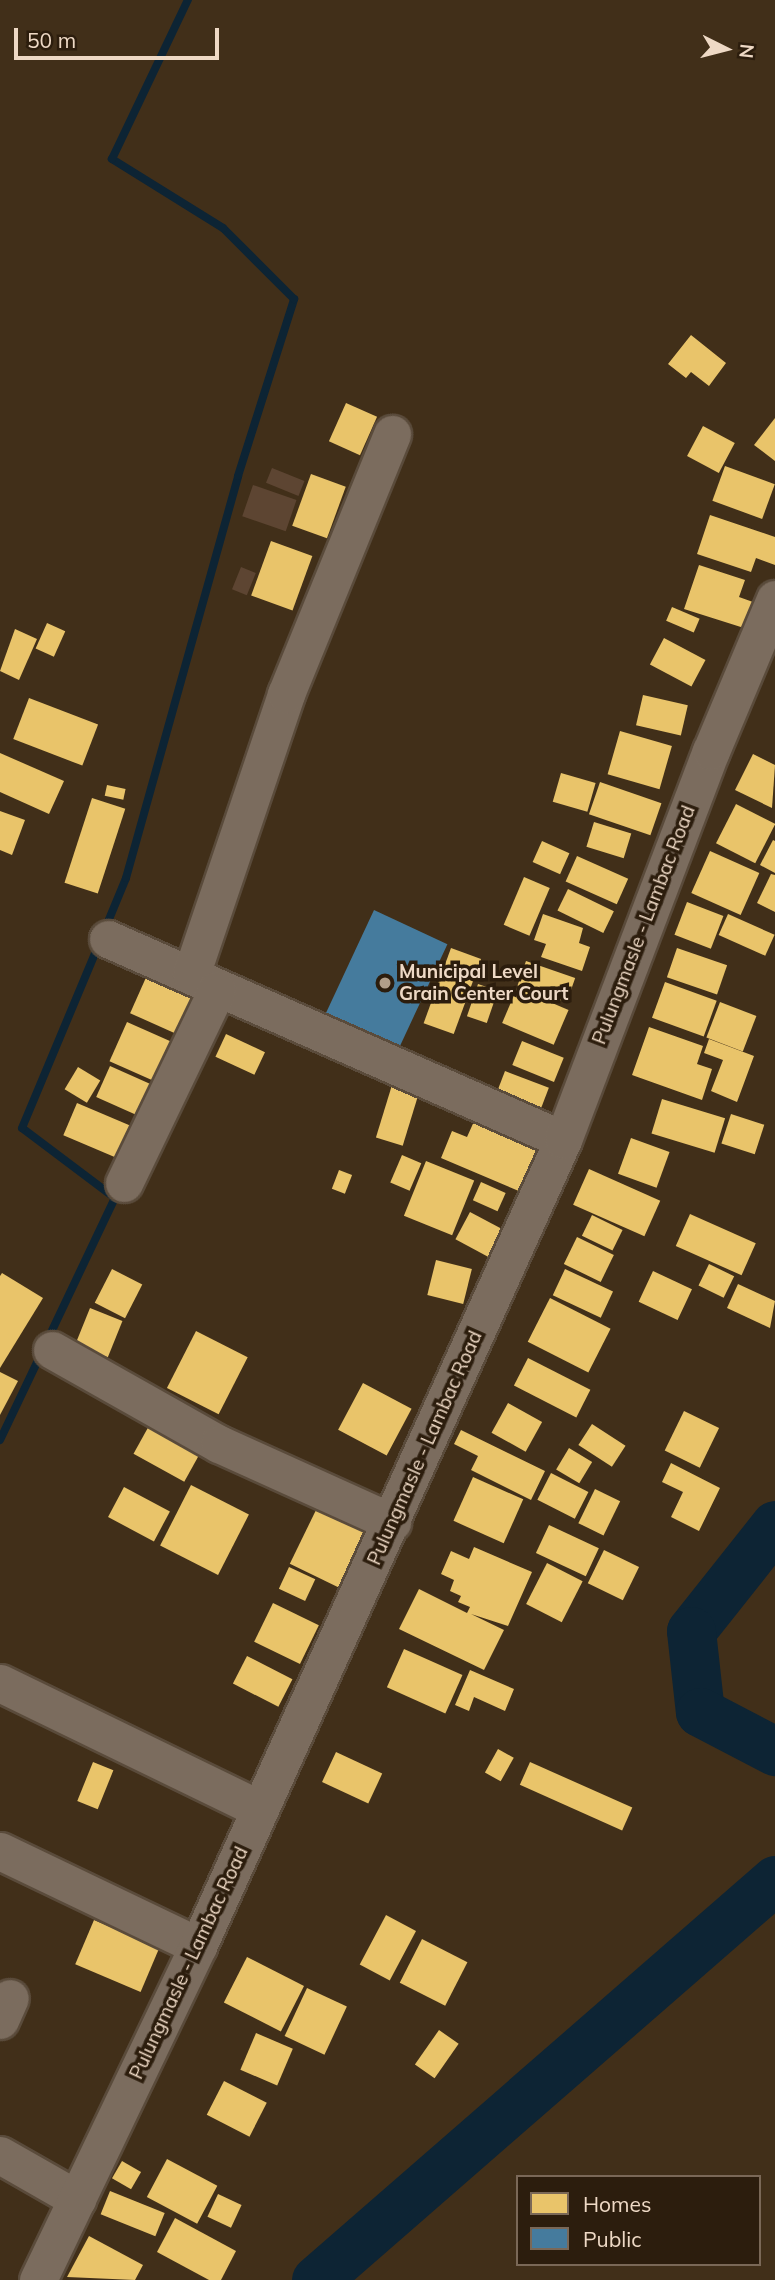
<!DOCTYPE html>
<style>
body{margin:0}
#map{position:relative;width:775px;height:2280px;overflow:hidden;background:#412f19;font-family:Mulish,sans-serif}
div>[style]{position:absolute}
.homes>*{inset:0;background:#e9c46a;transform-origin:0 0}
.public>*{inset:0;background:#457b9d;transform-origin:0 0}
.stream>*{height:8px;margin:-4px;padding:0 4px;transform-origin:4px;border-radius:4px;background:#0d2434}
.river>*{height:49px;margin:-24.5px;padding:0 24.5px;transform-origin:24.5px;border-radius:24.5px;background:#0d2434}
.building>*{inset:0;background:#5d4532;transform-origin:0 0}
.roads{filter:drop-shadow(2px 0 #5a4b3b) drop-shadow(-2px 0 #5a4b3b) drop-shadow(0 2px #5a4b3b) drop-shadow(0 -2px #5a4b3b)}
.minor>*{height:37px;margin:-18.5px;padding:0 18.5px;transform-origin:18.5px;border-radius:18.5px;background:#7b6c5e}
.dots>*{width:19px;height:19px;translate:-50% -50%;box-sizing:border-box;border:4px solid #2c1d0d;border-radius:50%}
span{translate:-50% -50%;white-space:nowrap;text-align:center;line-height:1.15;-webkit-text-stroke:7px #2c1d0d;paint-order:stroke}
.street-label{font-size:19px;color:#eed9c5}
.poi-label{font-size:19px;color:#eed9c5;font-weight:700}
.left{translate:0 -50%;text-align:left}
.legend{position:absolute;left:516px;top:2175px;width:245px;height:91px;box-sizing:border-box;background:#2c1d0d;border:2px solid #7a6857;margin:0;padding:9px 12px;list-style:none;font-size:21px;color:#eed9c5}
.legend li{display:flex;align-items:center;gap:14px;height:35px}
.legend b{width:35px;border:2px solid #7a6857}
.north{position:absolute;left:691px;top:14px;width:70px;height:70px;-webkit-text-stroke:5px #2c1d0d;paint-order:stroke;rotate:96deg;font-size:19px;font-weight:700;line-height:28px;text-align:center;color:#eed9c5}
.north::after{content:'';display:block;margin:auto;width:24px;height:32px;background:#eed9c5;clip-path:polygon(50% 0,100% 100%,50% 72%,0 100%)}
.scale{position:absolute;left:14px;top:28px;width:205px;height:32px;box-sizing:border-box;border:4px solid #eed9c5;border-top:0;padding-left:9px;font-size:21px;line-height:24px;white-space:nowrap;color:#eed9c5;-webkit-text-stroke:5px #2c1d0d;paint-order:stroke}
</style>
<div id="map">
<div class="homes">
<div style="clip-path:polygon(691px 335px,726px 363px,709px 386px,691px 372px,686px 378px,668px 364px)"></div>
<div style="left:346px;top:403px;width:34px;height:42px;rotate:24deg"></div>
<div style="clip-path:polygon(775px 418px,775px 461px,754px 445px)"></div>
<div style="left:703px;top:426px;width:36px;height:34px;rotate:28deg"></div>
<div style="left:725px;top:466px;width:53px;height:37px;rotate:20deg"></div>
<div style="left:311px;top:474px;width:37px;height:55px;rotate:20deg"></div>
<div style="clip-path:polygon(710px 515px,775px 537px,775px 565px,756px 558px,751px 572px,697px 554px)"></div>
<div style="left:271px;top:541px;width:44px;height:58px;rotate:20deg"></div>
<div style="clip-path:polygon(699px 565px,745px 580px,739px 597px,753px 602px,744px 628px,684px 609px)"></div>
<div style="left:672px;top:607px;width:30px;height:15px;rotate:23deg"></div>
<div style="left:47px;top:623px;width:20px;height:28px;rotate:24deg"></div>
<div style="clip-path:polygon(15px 629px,37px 639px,19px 680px,0 671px)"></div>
<div style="left:664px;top:638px;width:47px;height:30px;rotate:28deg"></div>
<div style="left:643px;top:695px;width:46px;height:31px;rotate:13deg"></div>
<div style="left:29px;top:698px;width:74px;height:44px;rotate:21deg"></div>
<div style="left:620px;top:731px;width:54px;height:45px;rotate:16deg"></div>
<div style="clip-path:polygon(0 753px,64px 781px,49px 814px,0 792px)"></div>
<div style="clip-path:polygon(753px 754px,775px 765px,772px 808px,735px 790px)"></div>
<div style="left:561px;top:773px;width:36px;height:30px;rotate:16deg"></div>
<div style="left:600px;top:782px;width:65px;height:34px;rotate:19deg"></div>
<div style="left:107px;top:785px;width:19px;height:11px;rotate:12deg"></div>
<div style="left:92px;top:798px;width:35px;height:89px;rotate:18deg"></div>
<div style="left:736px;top:804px;width:44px;height:44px;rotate:27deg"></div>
<div style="clip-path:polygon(0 811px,25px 820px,12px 855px,0 850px)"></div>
<div style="left:594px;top:822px;width:39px;height:26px;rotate:17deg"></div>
<div style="clip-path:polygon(773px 840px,775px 841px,775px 873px,760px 865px)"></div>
<div style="left:542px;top:841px;width:30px;height:23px;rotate:24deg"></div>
<div style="left:710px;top:851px;width:54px;height:46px;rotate:24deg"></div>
<div style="left:577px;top:856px;width:56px;height:28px;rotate:24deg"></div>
<div style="clip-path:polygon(771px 874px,775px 875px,775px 912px,757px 903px)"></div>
<div style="left:524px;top:877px;width:28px;height:52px;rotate:23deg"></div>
<div style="left:568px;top:889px;width:51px;height:24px;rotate:26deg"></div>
<div style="left:687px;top:902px;width:39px;height:35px;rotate:21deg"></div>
<div style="clip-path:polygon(543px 914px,583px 928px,579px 943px,590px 947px,582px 971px,541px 957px,546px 944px,534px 940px)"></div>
<div style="left:728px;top:914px;width:51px;height:23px;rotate:24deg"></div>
<div style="left:451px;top:948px;width:32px;height:80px;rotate:20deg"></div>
<div style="left:677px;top:948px;width:53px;height:31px;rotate:19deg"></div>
<div style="left:526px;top:961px;width:52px;height:26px;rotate:19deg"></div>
<div style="left:148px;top:973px;width:57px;height:44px;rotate:24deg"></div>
<div style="left:665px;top:982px;width:55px;height:38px;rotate:20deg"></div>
<div style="left:478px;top:984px;width:21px;height:34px;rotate:19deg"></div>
<div style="left:517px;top:988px;width:56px;height:38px;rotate:23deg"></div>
<div style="left:720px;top:1002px;width:39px;height:38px;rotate:21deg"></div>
<div style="left:127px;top:1022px;width:58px;height:43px;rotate:24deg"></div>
<div style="clip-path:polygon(649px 1027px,703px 1046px,697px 1064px,712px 1069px,702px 1100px,632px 1075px)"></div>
<div style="left:226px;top:1034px;width:43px;height:25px;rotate:25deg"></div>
<div style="clip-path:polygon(709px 1039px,754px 1056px,737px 1102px,711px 1091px,723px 1060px,704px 1053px)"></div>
<div style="left:522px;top:1041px;width:45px;height:26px;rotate:22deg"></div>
<div style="left:110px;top:1066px;width:54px;height:34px;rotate:24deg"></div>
<div style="left:78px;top:1067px;width:26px;height:26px;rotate:31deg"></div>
<div style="left:505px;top:1071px;width:47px;height:28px;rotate:21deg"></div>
<div style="left:392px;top:1085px;width:28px;height:55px;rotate:17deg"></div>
<div style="left:662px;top:1099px;width:66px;height:36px;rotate:17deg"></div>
<div style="left:77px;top:1103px;width:64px;height:35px;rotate:23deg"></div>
<div style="left:731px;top:1114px;width:35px;height:31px;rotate:18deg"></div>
<div style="clip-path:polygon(476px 1117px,546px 1147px,526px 1194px,441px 1158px,452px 1131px,467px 1137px)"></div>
<div style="left:631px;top:1138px;width:41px;height:38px;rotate:20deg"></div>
<div style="left:402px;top:1155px;width:21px;height:30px;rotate:23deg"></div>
<div style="left:426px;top:1161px;width:52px;height:59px;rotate:22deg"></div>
<div style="left:589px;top:1169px;width:78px;height:39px;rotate:24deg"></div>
<div style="left:339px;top:1170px;width:14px;height:20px;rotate:21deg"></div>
<div style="left:481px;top:1182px;width:27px;height:20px;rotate:24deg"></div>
<div style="left:470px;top:1212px;width:40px;height:31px;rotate:28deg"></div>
<div style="left:690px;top:1214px;width:72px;height:35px;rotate:24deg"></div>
<div style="left:592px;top:1215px;width:34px;height:23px;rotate:26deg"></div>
<div style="left:577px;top:1237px;width:41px;height:30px;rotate:26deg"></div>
<div style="left:436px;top:1260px;width:37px;height:36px;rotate:14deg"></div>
<div style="left:709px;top:1264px;width:28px;height:24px;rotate:26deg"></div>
<div style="left:112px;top:1269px;width:34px;height:38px;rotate:27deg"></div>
<div style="left:565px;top:1269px;width:53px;height:29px;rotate:25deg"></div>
<div style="left:653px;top:1271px;width:43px;height:34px;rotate:25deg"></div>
<div style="clip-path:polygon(2px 1273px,43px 1298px,0 1368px,0 1276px)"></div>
<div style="clip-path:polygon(738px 1284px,775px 1301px,770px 1328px,727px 1308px)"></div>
<div style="left:550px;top:1298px;width:68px;height:49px;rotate:27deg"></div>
<div style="left:90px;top:1308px;width:35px;height:39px;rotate:22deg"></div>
<div style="left:196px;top:1331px;width:58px;height:64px;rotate:27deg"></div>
<div style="left:528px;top:1358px;width:70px;height:31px;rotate:27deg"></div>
<div style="clip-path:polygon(0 1372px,18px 1381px,0 1415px)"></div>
<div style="left:363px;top:1383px;width:55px;height:53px;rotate:28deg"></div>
<div style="left:508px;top:1403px;width:39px;height:34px;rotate:29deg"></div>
<div style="left:684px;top:1411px;width:39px;height:44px;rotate:26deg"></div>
<div style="left:150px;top:1424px;width:58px;height:34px;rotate:29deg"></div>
<div style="left:592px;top:1424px;width:40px;height:25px;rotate:33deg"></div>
<div style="clip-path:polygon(461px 1430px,545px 1471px,531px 1500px,471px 1470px,478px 1456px,454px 1444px)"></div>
<div style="left:569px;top:1448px;width:27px;height:25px;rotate:31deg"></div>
<div style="clip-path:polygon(671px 1463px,720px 1488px,699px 1531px,671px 1517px,683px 1492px,662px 1482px)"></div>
<div style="left:551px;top:1473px;width:42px;height:30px;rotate:27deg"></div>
<div style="left:473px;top:1477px;width:55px;height:48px;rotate:24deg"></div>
<div style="left:191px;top:1485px;width:65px;height:68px;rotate:27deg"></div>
<div style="left:124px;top:1487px;width:52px;height:34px;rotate:28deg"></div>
<div style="left:595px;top:1489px;width:28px;height:38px;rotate:26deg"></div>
<div style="left:317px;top:1508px;width:55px;height:62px;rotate:26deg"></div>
<div style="left:549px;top:1525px;width:55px;height:31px;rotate:25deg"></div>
<div style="clip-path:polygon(474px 1547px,532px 1572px,508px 1626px,471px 1614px,504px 1630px,484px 1670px,399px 1629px,419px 1589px,467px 1613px,470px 1607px,458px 1602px,461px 1596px,450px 1591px,454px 1580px,441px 1574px,451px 1551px,469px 1559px)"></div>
<div style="left:604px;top:1550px;width:39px;height:37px;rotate:26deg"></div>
<div style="left:547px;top:1563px;width:40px;height:46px;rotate:27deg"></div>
<div style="left:289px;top:1567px;width:29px;height:24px;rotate:25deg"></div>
<div style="left:273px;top:1603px;width:51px;height:43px;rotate:26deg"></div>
<div style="left:404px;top:1649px;width:64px;height:42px;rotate:24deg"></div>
<div style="left:247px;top:1656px;width:51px;height:31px;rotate:27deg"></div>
<div style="clip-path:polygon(470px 1670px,514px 1689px,505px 1711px,474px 1697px,469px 1711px,455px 1705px)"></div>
<div style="left:498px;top:1749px;width:18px;height:27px;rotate:29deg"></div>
<div style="left:336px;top:1752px;width:51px;height:33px;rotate:25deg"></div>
<div style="left:93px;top:1762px;width:22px;height:42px;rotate:22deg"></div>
<div style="left:530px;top:1762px;width:112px;height:25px;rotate:24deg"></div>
<div style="left:386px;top:1915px;width:34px;height:56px;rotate:28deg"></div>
<div style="left:94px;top:1920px;width:71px;height:48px;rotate:23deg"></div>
<div style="left:422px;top:1939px;width:51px;height:49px;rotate:27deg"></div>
<div style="left:247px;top:1957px;width:64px;height:51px;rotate:27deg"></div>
<div style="left:307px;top:1988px;width:44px;height:53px;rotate:25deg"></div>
<div style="left:439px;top:2030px;width:24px;height:42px;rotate:35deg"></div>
<div style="left:256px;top:2033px;width:40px;height:40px;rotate:23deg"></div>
<div style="left:224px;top:2081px;width:48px;height:38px;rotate:27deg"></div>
<div style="left:167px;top:2159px;width:57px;height:43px;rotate:28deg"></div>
<div style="left:122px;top:2161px;width:22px;height:20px;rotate:30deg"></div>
<div style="left:110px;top:2191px;width:59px;height:25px;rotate:22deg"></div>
<div style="left:218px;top:2194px;width:26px;height:25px;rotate:25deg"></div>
<div style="clip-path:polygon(175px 2218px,236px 2251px,221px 2280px,209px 2280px,157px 2252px)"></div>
<div style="clip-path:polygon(89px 2236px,143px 2265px,135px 2280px,67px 2277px)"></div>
</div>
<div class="public">
<div style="left:374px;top:910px;width:81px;height:123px;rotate:25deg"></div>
</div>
<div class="stream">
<div style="left:105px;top:929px;width:55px;rotate:-67.6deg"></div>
<div style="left:126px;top:878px;width:417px;rotate:-74.4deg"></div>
<div style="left:238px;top:476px;width:186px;rotate:-72.4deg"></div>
<div style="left:294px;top:299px;width:100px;rotate:-135deg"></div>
<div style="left:223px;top:228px;width:131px;rotate:-148.1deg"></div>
<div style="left:112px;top:159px;width:176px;rotate:-64.5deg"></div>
<div style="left:47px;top:1341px;width:158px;rotate:-64.6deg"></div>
<div style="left:115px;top:1198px;width:116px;rotate:-143deg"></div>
<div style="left:22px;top:1128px;width:199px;rotate:-67.3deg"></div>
<div style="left:0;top:1440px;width:98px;rotate:-64.5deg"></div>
<div style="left:766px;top:1746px;width:20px;rotate:-63deg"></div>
</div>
<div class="river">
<div style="left:775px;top:1525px;width:135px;rotate:128.4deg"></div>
<div style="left:691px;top:1631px;width:81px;rotate:83.7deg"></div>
<div style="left:700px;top:1712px;width:85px;rotate:27.5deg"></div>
<div style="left:316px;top:2280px;width:609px;rotate:-41.07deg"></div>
</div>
<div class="building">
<div style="left:272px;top:468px;width:35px;height:16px;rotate:22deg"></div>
<div style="left:253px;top:485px;width:46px;height:33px;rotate:19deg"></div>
<div style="left:241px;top:567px;width:16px;height:24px;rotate:22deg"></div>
</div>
<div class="roads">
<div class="minor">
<div style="left:108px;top:939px;width:497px;rotate:23.8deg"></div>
<div style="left:191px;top:975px;width:297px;rotate:-71.3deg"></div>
<div style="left:286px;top:694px;width:281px;rotate:-67.8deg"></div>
<div style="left:124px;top:1183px;width:214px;rotate:-64.3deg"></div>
<div style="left:52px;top:1350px;width:192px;rotate:29.4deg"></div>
<div style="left:219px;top:1444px;width:190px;rotate:24.3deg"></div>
<div style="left:0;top:1683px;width:289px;rotate:25.9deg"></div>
<div style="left:0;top:1851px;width:220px;rotate:25.6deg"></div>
<div style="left:0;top:2020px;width:24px;rotate:-66deg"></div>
<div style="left:0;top:2155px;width:89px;rotate:29.7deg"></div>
<div style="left:38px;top:2280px;width:370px;rotate:-64.4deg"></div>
<div style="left:198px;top:1946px;width:885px;rotate:-65.64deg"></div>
<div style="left:563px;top:1140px;width:416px;rotate:-69.2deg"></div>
<div style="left:711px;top:751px;width:165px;rotate:-67.2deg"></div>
</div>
</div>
<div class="dots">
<div style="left:385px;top:983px;background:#b19e89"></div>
</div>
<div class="street-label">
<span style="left:644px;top:925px;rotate:-69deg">Pulungmasle - Lambac Road</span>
<span style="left:425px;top:1448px;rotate:-66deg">Pulungmasle - Lambac Road</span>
<span style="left:189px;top:1963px;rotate:-65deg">Pulungmasle - Lambac Road</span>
</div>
<div class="poi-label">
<span class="left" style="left:399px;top:983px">Municipal Level<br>Grain Center Court</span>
</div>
<ul class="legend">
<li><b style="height:19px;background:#e9c46a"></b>Homes</li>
<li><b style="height:19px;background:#457b9d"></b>Public</li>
</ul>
<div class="north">N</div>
<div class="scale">50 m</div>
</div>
